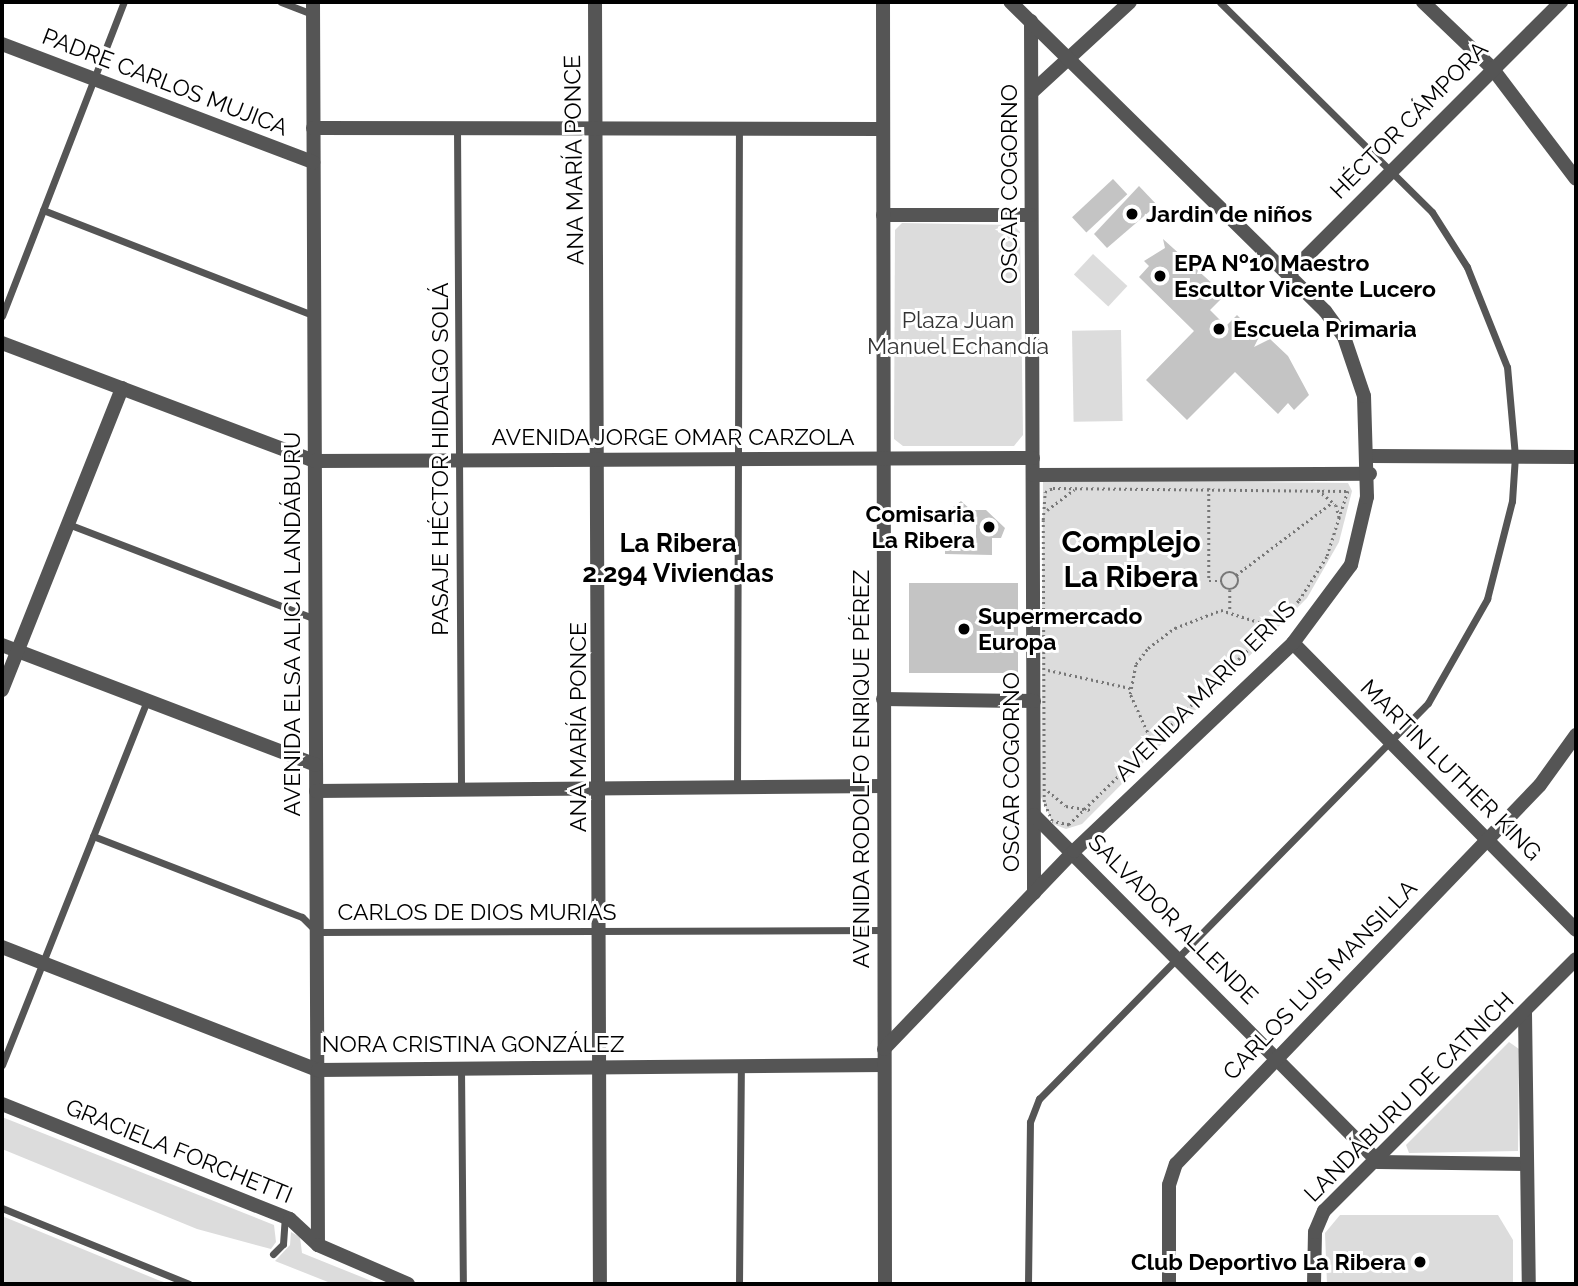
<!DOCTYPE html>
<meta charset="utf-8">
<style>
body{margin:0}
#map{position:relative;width:1578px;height:1286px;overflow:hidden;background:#fff;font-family:Raleway,sans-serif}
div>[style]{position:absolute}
.green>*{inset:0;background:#dcdcdc;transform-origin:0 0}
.building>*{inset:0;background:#c4c4c4;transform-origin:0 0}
.path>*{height:2.5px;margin-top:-1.25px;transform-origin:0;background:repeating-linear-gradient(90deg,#777 0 2px,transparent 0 5.5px)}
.path>.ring{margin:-1.25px;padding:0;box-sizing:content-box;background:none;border:2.5px solid #777;border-radius:50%}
.service>*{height:7px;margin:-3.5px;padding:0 3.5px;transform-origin:3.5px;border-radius:3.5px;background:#555}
.minor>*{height:14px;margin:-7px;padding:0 7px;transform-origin:7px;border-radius:7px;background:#555}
.tertiary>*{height:14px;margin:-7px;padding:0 7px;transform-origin:7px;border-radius:7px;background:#555}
.dots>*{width:19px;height:19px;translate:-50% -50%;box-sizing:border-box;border:4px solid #fff;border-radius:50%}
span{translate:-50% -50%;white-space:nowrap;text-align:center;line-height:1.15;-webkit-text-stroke:6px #fff;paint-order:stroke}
.street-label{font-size:23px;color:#000}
.poi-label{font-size:23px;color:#000;font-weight:700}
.left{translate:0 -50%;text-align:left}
.right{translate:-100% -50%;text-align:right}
.park-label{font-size:23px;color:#333}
.quarter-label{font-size:26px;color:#000;font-weight:700}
.district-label{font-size:30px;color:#000;font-weight:700}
.frame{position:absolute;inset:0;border:4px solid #000;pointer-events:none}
</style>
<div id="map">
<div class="green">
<div style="clip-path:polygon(902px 223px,1013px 225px,1020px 232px,1023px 435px,1014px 446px,903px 446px,894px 439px,895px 230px)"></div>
<div style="left:1093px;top:254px;width:47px;height:28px;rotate:43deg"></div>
<div style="left:1121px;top:330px;width:91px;height:49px;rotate:89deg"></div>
<div style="clip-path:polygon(1043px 480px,1348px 483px,1352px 491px,1339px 542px,1307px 598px,1082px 824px,1066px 829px,1053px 824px,1041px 797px)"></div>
<div style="clip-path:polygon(1509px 1042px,1519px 1049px,1518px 1151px,1409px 1153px,1406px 1145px)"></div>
<div style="clip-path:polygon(2px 1117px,274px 1225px,276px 1242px,271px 1249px,197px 1229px,2px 1149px)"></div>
<div style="clip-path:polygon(1340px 1215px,1498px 1215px,1513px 1240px,1513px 1284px,1327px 1284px,1325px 1233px)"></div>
<div style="clip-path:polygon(2px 1216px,158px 1280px,170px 1284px,2px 1284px)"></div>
<div style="clip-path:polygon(291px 1232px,300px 1237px,302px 1253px,379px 1284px,333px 1284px,275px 1261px,290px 1245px)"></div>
</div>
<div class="building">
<div style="left:1113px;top:179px;width:21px;height:56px;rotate:47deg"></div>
<div style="clip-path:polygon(1139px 186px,1157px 205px,1107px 248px,1094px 234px)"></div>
<div style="clip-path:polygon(1163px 239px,1225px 295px,1210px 310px,1226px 326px,1237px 315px,1259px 337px,1254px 347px,1270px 339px,1288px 356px,1309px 395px,1294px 410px,1288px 403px,1278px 414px,1235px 372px,1187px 420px,1146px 380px,1194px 331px,1139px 277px,1149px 266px,1144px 261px,1165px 248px)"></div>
<div style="clip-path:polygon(961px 501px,971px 510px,986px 510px,1005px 528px,1001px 538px,992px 538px,992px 555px,945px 554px,945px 538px,976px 541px,976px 521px,964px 516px,955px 525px,944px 514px)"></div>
<div style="left:1018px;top:583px;width:90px;height:109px;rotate:90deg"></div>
</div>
<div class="path">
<div style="left:1053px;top:488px;width:295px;rotate:0.6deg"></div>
<div style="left:1348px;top:491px;width:69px;rotate:107.7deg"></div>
<div style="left:1327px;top:557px;width:52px;rotate:122.5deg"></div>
<div style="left:1299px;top:601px;width:321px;rotate:135.8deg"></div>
<div style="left:1069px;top:825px;width:17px;rotate:-167deg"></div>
<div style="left:1052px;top:821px;width:21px;rotate:-113deg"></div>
<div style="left:1044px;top:802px;width:282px;rotate:-90.2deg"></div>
<div style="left:1043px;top:520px;width:28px;rotate:-86deg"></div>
<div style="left:1045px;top:492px;width:9px;rotate:-27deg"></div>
<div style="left:1209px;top:488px;width:93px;rotate:90deg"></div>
<div style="left:1209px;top:581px;width:12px"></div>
<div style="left:1318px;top:490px;width:23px;rotate:40deg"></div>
<div style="left:1336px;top:505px;width:16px;rotate:75deg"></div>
<div style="left:1047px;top:510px;width:34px;rotate:-37deg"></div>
<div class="ring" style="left:1221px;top:572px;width:15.5px;height:15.5px"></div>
<div style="left:1236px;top:575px;width:121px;rotate:-37deg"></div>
<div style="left:1230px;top:590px;width:20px;rotate:90deg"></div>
<div style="left:1048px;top:670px;width:84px;rotate:12.4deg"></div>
<div style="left:1154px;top:747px;width:58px;rotate:-114.4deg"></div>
<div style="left:1130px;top:694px;width:31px;rotate:-79deg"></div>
<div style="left:1136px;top:664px;width:20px;rotate:-53deg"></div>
<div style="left:1148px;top:648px;width:34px;rotate:-37deg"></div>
<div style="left:1175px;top:628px;width:49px;rotate:-21.4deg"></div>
<div style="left:1221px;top:610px;width:56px;rotate:17.8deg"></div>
<div style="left:1048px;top:791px;width:23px;rotate:40deg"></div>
<div style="left:1066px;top:806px;width:25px;rotate:9deg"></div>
</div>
<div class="service">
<div style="left:281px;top:2px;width:34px;rotate:21deg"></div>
<div style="left:457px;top:128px;width:661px;rotate:89.65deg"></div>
<div style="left:43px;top:210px;width:290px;rotate:21.3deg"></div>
<div style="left:2px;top:316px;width:337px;rotate:-68.8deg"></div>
<div style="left:68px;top:524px;width:265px;rotate:21deg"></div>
<div style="left:737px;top:787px;width:659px;rotate:-89.83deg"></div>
<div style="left:93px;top:836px;width:224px;rotate:21.2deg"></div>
<div style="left:302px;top:917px;width:21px;rotate:45deg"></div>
<div style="left:317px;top:932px;width:567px;rotate:-0.2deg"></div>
<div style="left:2px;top:1065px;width:392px;rotate:-68.3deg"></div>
<div style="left:461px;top:1068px;width:216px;rotate:89.5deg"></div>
<div style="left:2px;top:1208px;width:202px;rotate:22.1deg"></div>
<div style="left:273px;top:1254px;width:14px;rotate:-45deg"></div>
<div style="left:283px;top:1244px;width:26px;rotate:-86deg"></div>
<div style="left:739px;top:1284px;width:219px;rotate:-89.5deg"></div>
<div style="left:1028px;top:1284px;width:162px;rotate:-89.3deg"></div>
<div style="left:1030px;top:1122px;width:25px;rotate:-69deg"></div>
<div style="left:1039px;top:1099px;width:555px;rotate:-45.51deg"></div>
<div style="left:1428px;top:703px;width:120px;rotate:-60.4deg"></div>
<div style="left:1487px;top:599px;width:101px;rotate:-75.7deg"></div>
<div style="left:1512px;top:501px;width:45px;rotate:-86.2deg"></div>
<div style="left:1515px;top:456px;width:89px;rotate:-95.1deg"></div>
<div style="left:1507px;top:367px;width:108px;rotate:-111.8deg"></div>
<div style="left:1467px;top:267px;width:65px;rotate:-122.5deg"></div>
<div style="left:1432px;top:212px;width:298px;rotate:-135.3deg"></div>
</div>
<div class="minor">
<div style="left:313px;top:2px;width:1243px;rotate:89.77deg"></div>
<div style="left:595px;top:2px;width:1282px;rotate:89.78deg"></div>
<div style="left:1423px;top:2px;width:95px;rotate:43.7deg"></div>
<div style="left:1492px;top:68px;width:139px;rotate:52.9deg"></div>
<div style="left:1031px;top:21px;width:872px;rotate:89.8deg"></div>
<div style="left:2px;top:44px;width:333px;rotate:20.8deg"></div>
<div style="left:1032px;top:92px;width:133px;rotate:-42.6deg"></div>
<div style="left:313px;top:128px;width:570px;rotate:0.1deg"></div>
<div style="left:883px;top:215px;width:148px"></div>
<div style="left:1291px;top:272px;width:382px;rotate:-45deg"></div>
<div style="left:1033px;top:475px;width:337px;rotate:-0.2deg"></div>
<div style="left:1293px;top:643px;width:403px;rotate:45.4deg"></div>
<div style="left:2px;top:645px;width:336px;rotate:20.9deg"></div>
<div style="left:2px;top:690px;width:325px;rotate:-68.3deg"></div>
<div style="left:883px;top:699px;width:151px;rotate:0.8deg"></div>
<div style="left:316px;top:791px;width:567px;rotate:-0.51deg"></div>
<div style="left:1034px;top:815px;width:489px;rotate:45.2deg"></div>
<div style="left:1378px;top:1162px;width:149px;rotate:0.8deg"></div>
<div style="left:2px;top:947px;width:339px;rotate:21.3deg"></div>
<div style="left:318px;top:1070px;width:566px;rotate:-0.51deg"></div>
<div style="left:1525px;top:1013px;width:271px;rotate:89.2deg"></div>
<div style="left:2px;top:1104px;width:310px;rotate:21.8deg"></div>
<div style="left:290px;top:1219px;width:38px;rotate:43deg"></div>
<div style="left:318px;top:1245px;width:98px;rotate:23.4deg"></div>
<div style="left:1169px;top:1284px;width:99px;rotate:-90deg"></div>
<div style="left:1169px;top:1185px;width:22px;rotate:-72deg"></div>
<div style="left:1176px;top:1164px;width:525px;rotate:-46.16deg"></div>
<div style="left:1540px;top:785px;width:62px;rotate:-54.2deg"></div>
<div style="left:1314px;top:1284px;width:52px;rotate:-88.9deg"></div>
<div style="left:1315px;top:1232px;width:23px;rotate:-67deg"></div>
<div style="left:1324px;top:1211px;width:356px;rotate:-45deg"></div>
</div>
<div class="tertiary">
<div style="left:883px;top:2px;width:1282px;rotate:89.91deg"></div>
<div style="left:2px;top:343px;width:334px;rotate:20.7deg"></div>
<div style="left:314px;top:461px;width:719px;rotate:-0.24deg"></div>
<div style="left:1369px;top:456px;width:207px;rotate:0.3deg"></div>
<div style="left:884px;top:1049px;width:274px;rotate:-46.2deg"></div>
<div style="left:1074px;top:851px;width:302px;rotate:-43.5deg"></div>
<div style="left:1293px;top:643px;width:97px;rotate:-53.4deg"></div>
<div style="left:1351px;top:565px;width:70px;rotate:-76.8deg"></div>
<div style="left:1367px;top:497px;width:101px;rotate:-91.7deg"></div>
<div style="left:1364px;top:396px;width:62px;rotate:-108.7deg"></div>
<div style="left:1344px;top:337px;width:32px;rotate:-126deg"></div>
<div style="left:1325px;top:311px;width:441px;rotate:-135.5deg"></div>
</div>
<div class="dots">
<div style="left:1132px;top:214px;background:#000"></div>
<div style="left:1160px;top:276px;background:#000"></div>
<div style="left:1219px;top:329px;background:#000"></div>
<div style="left:989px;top:527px;background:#000"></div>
<div style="left:964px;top:629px;background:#000"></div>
<div style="left:1420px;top:1262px;background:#000"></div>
</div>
<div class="street-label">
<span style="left:165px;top:82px;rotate:21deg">PADRE CARLOS MUJICA</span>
<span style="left:1409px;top:120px;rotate:-45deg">HÉCTOR CÁMPORA</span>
<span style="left:574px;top:160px;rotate:-91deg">ANA MARÍA PONCE</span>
<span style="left:1009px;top:184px;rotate:-90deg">OSCAR COGORNO</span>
<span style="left:673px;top:437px">AVENIDA JORGE OMAR CARZOLA</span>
<span style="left:440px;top:459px;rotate:-90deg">PASAJE HÉCTOR HIDALGO SOLÁ</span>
<span style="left:292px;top:624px;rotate:-90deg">AVENIDA ELSA ALICIA LANDÁBURU</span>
<span style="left:1205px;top:691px;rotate:-45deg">AVENIDA MARIO ERNS</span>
<span style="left:578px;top:727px;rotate:-90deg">ANA MARÍA PONCE</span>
<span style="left:861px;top:769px;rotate:-90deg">AVENIDA RODOLFO ENRIQUE PÉREZ</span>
<span style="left:1451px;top:770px;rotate:45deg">MARTIN LUTHER KING</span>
<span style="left:1011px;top:772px;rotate:-90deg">OSCAR COGORNO</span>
<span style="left:477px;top:912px">CARLOS DE DIOS MURIAS</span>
<span style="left:1173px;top:919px;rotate:45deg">SALVADOR ALLENDE</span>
<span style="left:1320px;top:980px;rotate:-46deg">CARLOS LUIS MANSILLA</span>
<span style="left:473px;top:1044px">NORA CRISTINA GONZÁLEZ</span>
<span style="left:1409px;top:1097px;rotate:-45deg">LANDÁBURU DE CATNICH</span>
<span style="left:179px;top:1151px;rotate:22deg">GRACIELA FORCHETTI</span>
</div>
<div class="poi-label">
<span class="left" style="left:1146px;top:214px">Jardin de niños</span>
<span class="left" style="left:1174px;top:276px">EPA Nº10 Maestro<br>Escultor Vicente Lucero</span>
<span class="left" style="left:1233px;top:329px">Escuela Primaria</span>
<span class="right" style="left:975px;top:527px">Comisaria<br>La Ribera</span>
<span class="left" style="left:978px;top:629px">Supermercado<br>Europa</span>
<span class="right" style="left:1406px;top:1262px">Club Deportivo La Ribera</span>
</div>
<div class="park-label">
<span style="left:958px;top:333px">Plaza Juan<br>Manuel Echandía</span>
</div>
<div class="quarter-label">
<span style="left:678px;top:559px">La Ribera<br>2.294 Viviendas</span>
</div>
<div class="district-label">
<span style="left:1131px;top:559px">Complejo<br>La Ribera</span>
</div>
<div class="frame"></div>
</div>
